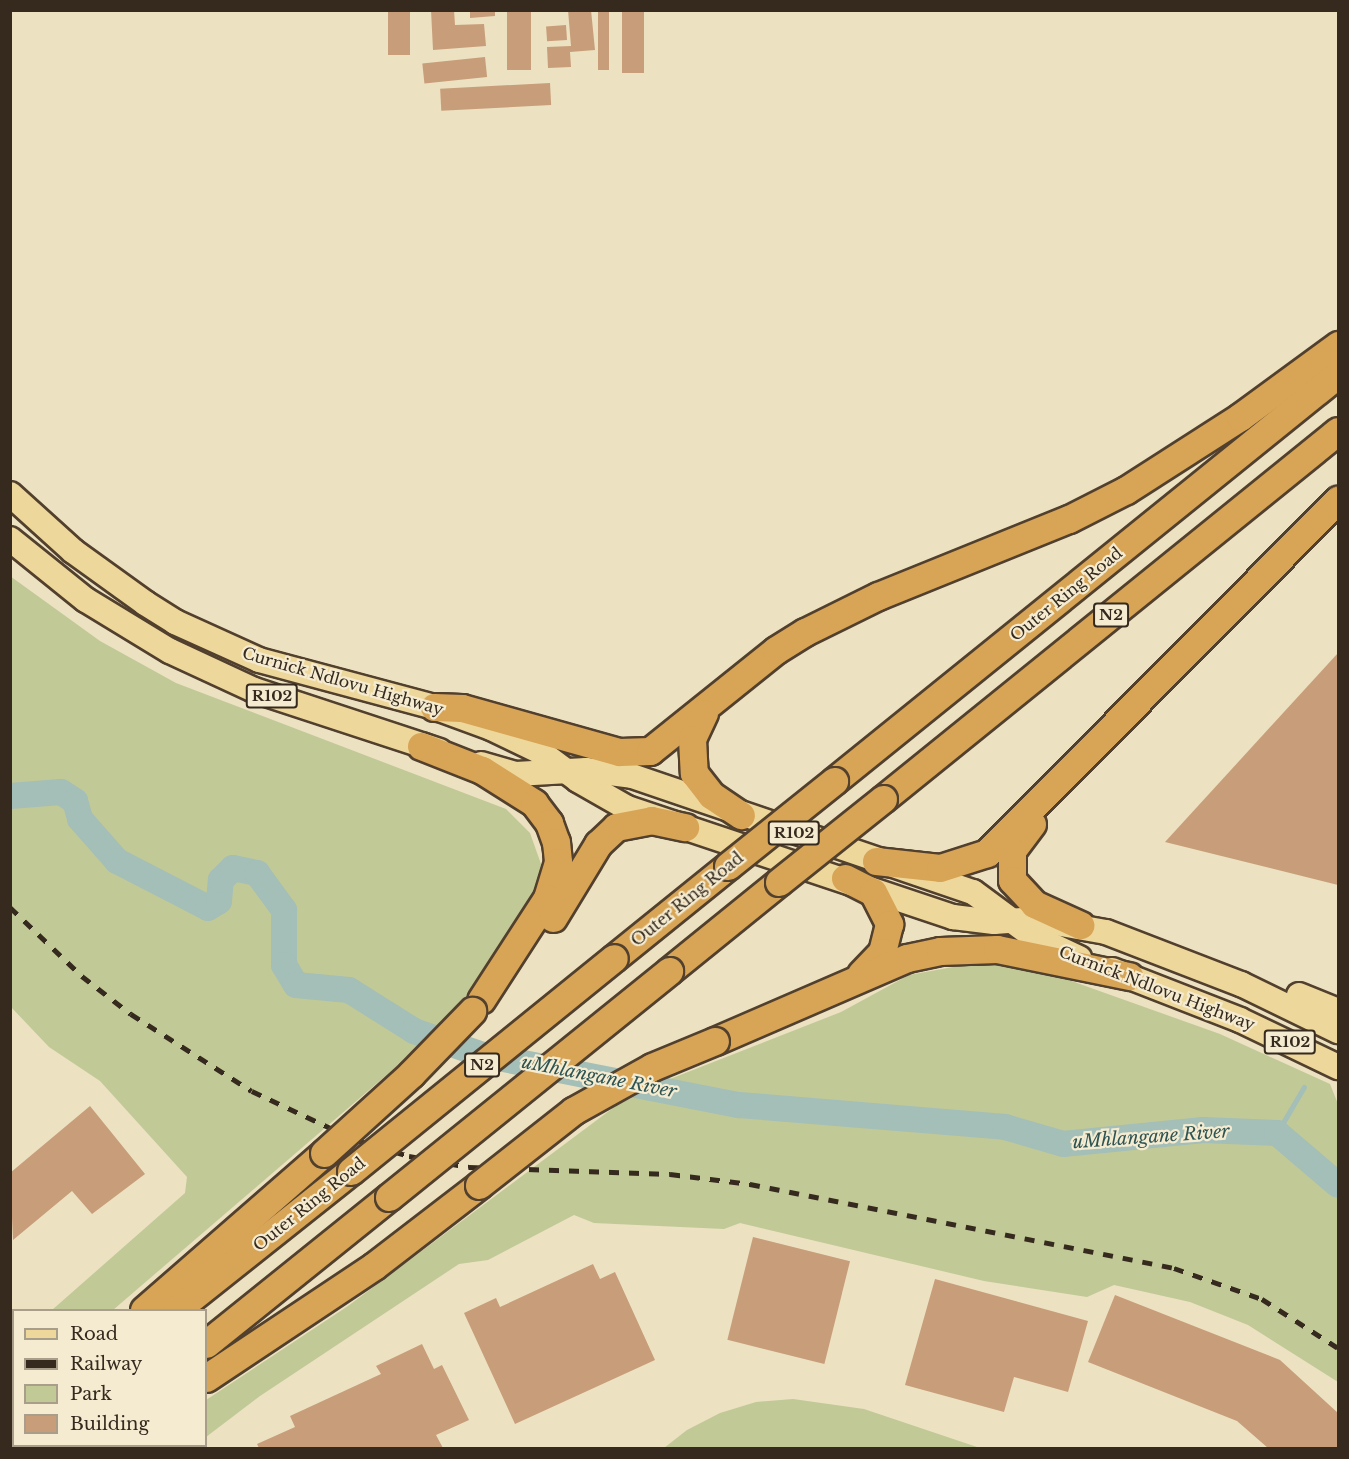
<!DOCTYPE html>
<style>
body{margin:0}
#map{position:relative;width:1349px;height:1459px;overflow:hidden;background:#ece1c1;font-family:"Libre Baskerville",serif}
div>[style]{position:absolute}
.green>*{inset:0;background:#c1c996}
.stream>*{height:4.5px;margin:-2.25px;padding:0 2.25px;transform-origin:2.25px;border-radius:2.25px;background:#a4beb8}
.river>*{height:26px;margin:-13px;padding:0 13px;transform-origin:13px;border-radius:13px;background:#a4beb8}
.building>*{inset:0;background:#c89d79;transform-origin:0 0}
.roads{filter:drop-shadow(2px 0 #52402e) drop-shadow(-2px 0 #52402e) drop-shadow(0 2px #52402e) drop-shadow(0 -2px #52402e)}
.major>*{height:24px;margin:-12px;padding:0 12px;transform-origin:12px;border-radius:12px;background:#eed79a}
.highway>*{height:27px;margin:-13.5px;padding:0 13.5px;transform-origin:13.5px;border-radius:13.5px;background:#d8a455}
.rail>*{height:4.5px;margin-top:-2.25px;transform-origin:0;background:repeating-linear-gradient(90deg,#352a1d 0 10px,transparent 0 20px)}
.bridges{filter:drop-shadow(2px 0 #52402e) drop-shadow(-2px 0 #52402e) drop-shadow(0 2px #52402e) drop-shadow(0 -2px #52402e)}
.highway-bridge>*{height:27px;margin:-13.5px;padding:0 13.5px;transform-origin:13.5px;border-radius:13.5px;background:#d8a455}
span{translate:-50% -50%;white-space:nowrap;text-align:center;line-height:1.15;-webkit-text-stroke:4.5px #f4ebd1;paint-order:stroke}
.shield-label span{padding:2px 4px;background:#f4ebd1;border:2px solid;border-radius:4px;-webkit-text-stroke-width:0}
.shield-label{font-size:15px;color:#352a1d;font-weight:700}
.street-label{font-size:16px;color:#352a1d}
.water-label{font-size:18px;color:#2d5453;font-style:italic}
.frame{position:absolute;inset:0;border:12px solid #352a1d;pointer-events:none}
.legend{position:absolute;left:12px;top:1309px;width:195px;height:138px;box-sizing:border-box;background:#f4ebd1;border:2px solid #a89e89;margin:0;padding:8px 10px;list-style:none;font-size:18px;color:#352a1d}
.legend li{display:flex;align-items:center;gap:12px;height:30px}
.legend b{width:30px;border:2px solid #a89e89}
</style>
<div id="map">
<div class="green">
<div style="clip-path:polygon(10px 576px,100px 641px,176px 683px,506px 809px,530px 833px,541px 864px,538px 890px,482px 978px,425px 1042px,113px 1310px,52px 1310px,185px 1193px,187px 1177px,100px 1081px,49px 1047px,11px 1007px)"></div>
<div style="clip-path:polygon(975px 963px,1020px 966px,1063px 978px,1220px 1034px,1330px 1084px,1338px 1104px,1338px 1382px,1248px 1325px,1190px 1302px,1114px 1285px,1087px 1297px,984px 1281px,740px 1223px,724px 1229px,594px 1223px,574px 1215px,488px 1260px,459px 1264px,260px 1396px,206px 1437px,206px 1400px,348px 1306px,617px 1105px,670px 1079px,841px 1012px,909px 975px)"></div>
<div style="clip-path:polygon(793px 1399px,864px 1409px,980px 1448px,664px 1448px,687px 1430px,720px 1413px,756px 1402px)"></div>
</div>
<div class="stream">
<div style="left:1277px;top:1133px;width:53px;rotate:-59.6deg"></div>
</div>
<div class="river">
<div style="left:10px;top:796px;width:51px;rotate:-4.5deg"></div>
<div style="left:61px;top:792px;width:17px;rotate:33deg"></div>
<div style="left:75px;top:801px;width:19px;rotate:74deg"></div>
<div style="left:80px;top:819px;width:56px;rotate:48.6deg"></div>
<div style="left:117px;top:861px;width:102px;rotate:27.3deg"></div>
<div style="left:208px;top:908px;width:13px;rotate:-32deg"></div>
<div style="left:219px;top:901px;width:21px;rotate:-85deg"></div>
<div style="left:221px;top:880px;width:17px;rotate:-45deg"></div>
<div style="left:233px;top:868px;width:25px;rotate:12deg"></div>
<div style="left:257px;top:873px;width:46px;rotate:53.9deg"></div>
<div style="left:284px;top:910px;width:55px;rotate:90deg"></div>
<div style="left:284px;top:965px;width:23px;rotate:59deg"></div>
<div style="left:296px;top:985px;width:53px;rotate:5.4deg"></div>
<div style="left:349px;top:990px;width:77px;rotate:32.2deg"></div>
<div style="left:414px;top:1031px;width:73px;rotate:19.2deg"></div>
<div style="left:483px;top:1055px;width:261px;rotate:11.1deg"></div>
<div style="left:739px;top:1105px;width:267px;rotate:4.7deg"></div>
<div style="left:1005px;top:1127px;width:60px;rotate:16.3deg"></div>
<div style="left:1063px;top:1144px;width:141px;rotate:-5.7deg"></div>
<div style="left:1203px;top:1130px;width:74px;rotate:2.3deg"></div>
<div style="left:1277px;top:1133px;width:80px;rotate:40.4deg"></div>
</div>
<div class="building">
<div style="left:388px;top:10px;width:22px;height:45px"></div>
<div style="clip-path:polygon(431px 10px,454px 10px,455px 25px,484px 24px,486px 46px,433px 50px)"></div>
<div style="clip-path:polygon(470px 10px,495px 10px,495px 16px,470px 18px)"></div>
<div style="left:507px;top:10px;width:24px;height:60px"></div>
<div style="clip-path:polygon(568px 10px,591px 10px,595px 50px,570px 52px,571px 67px,548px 68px,547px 47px,571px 46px)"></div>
<div style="left:598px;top:10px;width:11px;height:60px"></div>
<div style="left:622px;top:10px;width:22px;height:63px"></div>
<div style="left:566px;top:25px;width:15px;height:20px;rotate:86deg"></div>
<div style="left:485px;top:57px;width:20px;height:63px;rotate:84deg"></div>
<div style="left:550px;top:83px;width:22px;height:110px;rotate:87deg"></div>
<div style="clip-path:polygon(1338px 653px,1338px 885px,1165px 842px)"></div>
<div style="clip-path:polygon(90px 1106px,145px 1174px,92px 1214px,72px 1191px,13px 1240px,10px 1173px)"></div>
<div style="left:753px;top:1237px;width:100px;height:106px;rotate:14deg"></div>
<div style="clip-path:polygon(593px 1264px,600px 1279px,615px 1272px,655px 1360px,515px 1424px,464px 1313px,496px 1298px,500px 1307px)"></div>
<div style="clip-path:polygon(935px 1279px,1088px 1321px,1068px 1392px,1014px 1377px,1004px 1412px,905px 1385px)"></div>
<div style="clip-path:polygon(1115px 1295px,1280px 1360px,1338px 1413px,1338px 1448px,1268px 1448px,1237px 1421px,1088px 1362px)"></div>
<div style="clip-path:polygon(422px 1344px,434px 1369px,442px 1365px,469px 1420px,436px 1435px,443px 1448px,259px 1448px,257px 1444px,295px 1427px,290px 1416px,381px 1374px,376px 1366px)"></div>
</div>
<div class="roads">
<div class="major">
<div style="left:10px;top:494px;width:85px;rotate:42.1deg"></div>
<div style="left:73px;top:551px;width:89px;rotate:35.8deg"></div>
<div style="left:145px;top:603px;width:36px;rotate:32deg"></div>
<div style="left:175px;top:622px;width:92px;rotate:24.3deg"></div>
<div style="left:259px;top:660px;width:181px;rotate:15deg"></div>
<div style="left:434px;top:707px;width:61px;rotate:20.2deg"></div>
<div style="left:491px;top:728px;width:53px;rotate:25.6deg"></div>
<div style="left:539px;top:751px;width:49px;rotate:36.6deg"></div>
<div style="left:578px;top:780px;width:56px;rotate:29.7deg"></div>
<div style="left:627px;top:808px;width:344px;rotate:18.5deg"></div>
<div style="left:953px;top:917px;width:41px;rotate:7deg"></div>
<div style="left:994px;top:922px;width:39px;rotate:-4deg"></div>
<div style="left:1033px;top:919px;width:74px;rotate:10.1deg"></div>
<div style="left:1106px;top:932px;width:145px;rotate:21.1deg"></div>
<div style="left:1241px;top:984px;width:108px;rotate:25.9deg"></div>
<div style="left:10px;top:539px;width:97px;rotate:38.8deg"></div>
<div style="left:86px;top:600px;width:98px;rotate:31.3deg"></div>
<div style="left:170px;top:651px;width:93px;rotate:24.9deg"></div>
<div style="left:254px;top:690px;width:195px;rotate:18.2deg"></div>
<div style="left:481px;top:764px;width:36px;rotate:16deg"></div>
<div style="left:516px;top:774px;width:70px;rotate:-3.3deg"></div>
<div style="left:586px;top:770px;width:46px;rotate:7.4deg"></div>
<div style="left:632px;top:776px;width:360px;rotate:18.8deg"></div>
<div style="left:973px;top:892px;width:76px;rotate:36.4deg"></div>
<div style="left:1034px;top:937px;width:50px;rotate:25deg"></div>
<div style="left:1112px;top:970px;width:137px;rotate:21.3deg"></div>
<div style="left:1240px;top:1020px;width:109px;rotate:25.6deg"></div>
<div style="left:1299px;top:995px;width:42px;rotate:22.3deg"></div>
</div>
<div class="highway">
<div style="left:434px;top:707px;width:28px;rotate:2deg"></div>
<div style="left:462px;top:708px;width:163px;rotate:15.7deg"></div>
<div style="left:619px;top:752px;width:31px;rotate:-2deg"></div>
<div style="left:650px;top:751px;width:161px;rotate:-38.7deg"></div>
<div style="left:776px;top:650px;width:34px;rotate:-32deg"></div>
<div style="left:805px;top:632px;width:81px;rotate:-26.3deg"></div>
<div style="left:878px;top:596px;width:206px;rotate:-22deg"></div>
<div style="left:1069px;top:519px;width:64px;rotate:-27deg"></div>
<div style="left:1126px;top:490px;width:135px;rotate:-32.6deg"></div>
<div style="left:1240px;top:417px;width:122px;rotate:-36.3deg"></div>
<div style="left:704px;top:713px;width:29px;rotate:115deg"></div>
<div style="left:692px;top:739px;width:34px;rotate:87deg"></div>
<div style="left:694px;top:773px;width:28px;rotate:52deg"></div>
<div style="left:711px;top:795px;width:36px;rotate:34deg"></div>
<div style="left:421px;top:746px;width:66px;rotate:21.5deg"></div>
<div style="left:482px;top:770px;width:62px;rotate:32.4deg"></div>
<div style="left:534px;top:803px;width:25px;rotate:53deg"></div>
<div style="left:549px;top:823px;width:20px;rotate:70deg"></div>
<div style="left:556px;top:842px;width:20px;rotate:84deg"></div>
<div style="left:558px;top:862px;width:38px;rotate:107deg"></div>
<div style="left:547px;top:898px;width:121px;rotate:122.9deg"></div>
<div style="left:834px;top:781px;width:648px;rotate:-38.92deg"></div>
<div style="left:883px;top:799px;width:585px;rotate:-38.97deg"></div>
<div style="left:1032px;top:824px;width:34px;rotate:127deg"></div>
<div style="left:1012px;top:851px;width:29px;rotate:90deg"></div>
<div style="left:1012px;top:880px;width:33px;rotate:47deg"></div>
<div style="left:1034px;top:904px;width:51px;rotate:24.5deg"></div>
<div style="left:876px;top:861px;width:64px;rotate:6.2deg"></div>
<div style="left:940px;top:868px;width:49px;rotate:-17.7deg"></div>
<div style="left:987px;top:853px;width:498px;rotate:-45.2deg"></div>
<div style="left:845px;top:878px;width:31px;rotate:27deg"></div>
<div style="left:873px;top:892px;width:36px;rotate:63deg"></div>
<div style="left:889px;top:924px;width:29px;rotate:104deg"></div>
<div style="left:882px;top:952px;width:30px;rotate:134deg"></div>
<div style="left:553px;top:918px;width:87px;rotate:-58.7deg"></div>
<div style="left:598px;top:844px;width:25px;rotate:-43deg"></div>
<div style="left:616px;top:827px;width:36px;rotate:-11deg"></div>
<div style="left:651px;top:820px;width:35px;rotate:12deg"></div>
<div style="left:614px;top:958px;width:146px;rotate:-38.9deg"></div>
<div style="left:669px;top:971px;width:141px;rotate:-39deg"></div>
<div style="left:715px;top:1041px;width:209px;rotate:-23.4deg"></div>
<div style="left:907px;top:958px;width:34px;rotate:-12deg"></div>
<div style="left:940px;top:951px;width:57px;rotate:-2deg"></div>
<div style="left:997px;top:949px;width:135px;rotate:11.6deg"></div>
<div style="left:144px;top:1310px;width:239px;rotate:-41.1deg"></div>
<div style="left:176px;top:1310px;width:223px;rotate:-38.5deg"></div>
<div style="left:206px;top:1344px;width:235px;rotate:-38.8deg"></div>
<div style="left:206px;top:1378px;width:202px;rotate:-33.7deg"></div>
<div style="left:374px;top:1266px;width:133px;rotate:-37.6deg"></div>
<div style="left:10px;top:1428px;width:4px;rotate:-27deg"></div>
<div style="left:76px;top:1448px;width:4px;rotate:-27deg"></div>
<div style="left:107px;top:1448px;width:4px;rotate:-27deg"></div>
</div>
</div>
<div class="rail">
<div style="left:10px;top:907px;width:100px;rotate:43.8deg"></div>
<div style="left:82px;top:976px;width:62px;rotate:37.8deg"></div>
<div style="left:131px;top:1014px;width:143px;rotate:32.5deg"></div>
<div style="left:252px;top:1091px;width:115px;rotate:25.2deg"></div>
<div style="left:356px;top:1140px;width:55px;rotate:16.8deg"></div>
<div style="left:409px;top:1156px;width:61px;rotate:10.4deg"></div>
<div style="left:469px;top:1167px;width:201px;rotate:2deg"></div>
<div style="left:670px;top:1174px;width:81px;rotate:7.1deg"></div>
<div style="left:750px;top:1184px;width:432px;rotate:11.2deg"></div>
<div style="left:1174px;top:1268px;width:93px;rotate:19.4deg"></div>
<div style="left:1262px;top:1299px;width:90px;rotate:32.8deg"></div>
</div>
<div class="bridges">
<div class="highway-bridge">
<div style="left:728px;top:866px;width:136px;rotate:-38.7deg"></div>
<div style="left:779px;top:882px;width:133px;rotate:-38.6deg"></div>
<div style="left:324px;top:1153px;width:118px;rotate:-42.2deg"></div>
<div style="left:411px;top:1074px;width:88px;rotate:-45.9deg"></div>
<div style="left:351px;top:1171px;width:338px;rotate:-39deg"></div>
<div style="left:479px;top:1185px;width:120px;rotate:-38.2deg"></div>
<div style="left:573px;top:1111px;width:90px;rotate:-29.1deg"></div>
<div style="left:652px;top:1067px;width:68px;rotate:-22.4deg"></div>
<div style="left:389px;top:1197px;width:360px;rotate:-38.9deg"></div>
</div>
</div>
<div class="shield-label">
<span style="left:1111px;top:615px">N2</span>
<span style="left:272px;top:696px">R102</span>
<span style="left:794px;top:833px">R102</span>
<span style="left:1290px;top:1042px">R102</span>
<span style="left:482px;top:1065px">N2</span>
</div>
<div class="street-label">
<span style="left:1066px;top:594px;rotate:-39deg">Outer Ring Road</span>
<span style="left:343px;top:681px;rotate:16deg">Curnick Ndlovu Highway</span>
<span style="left:687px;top:899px;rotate:-39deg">Outer Ring Road</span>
<span style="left:1157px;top:988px;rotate:21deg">Curnick Ndlovu Highway</span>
<span style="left:309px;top:1204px;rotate:-39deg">Outer Ring Road</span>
</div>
<div class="water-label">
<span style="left:599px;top:1077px;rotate:11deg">uMhlangane River</span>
<span style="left:1151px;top:1137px;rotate:-4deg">uMhlangane River</span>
</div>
<div class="frame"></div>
<ul class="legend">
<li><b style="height:8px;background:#eed79a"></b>Road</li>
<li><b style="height:8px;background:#352a1d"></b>Railway</li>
<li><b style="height:16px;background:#c1c996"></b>Park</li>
<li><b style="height:16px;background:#c89d79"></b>Building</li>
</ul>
</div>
